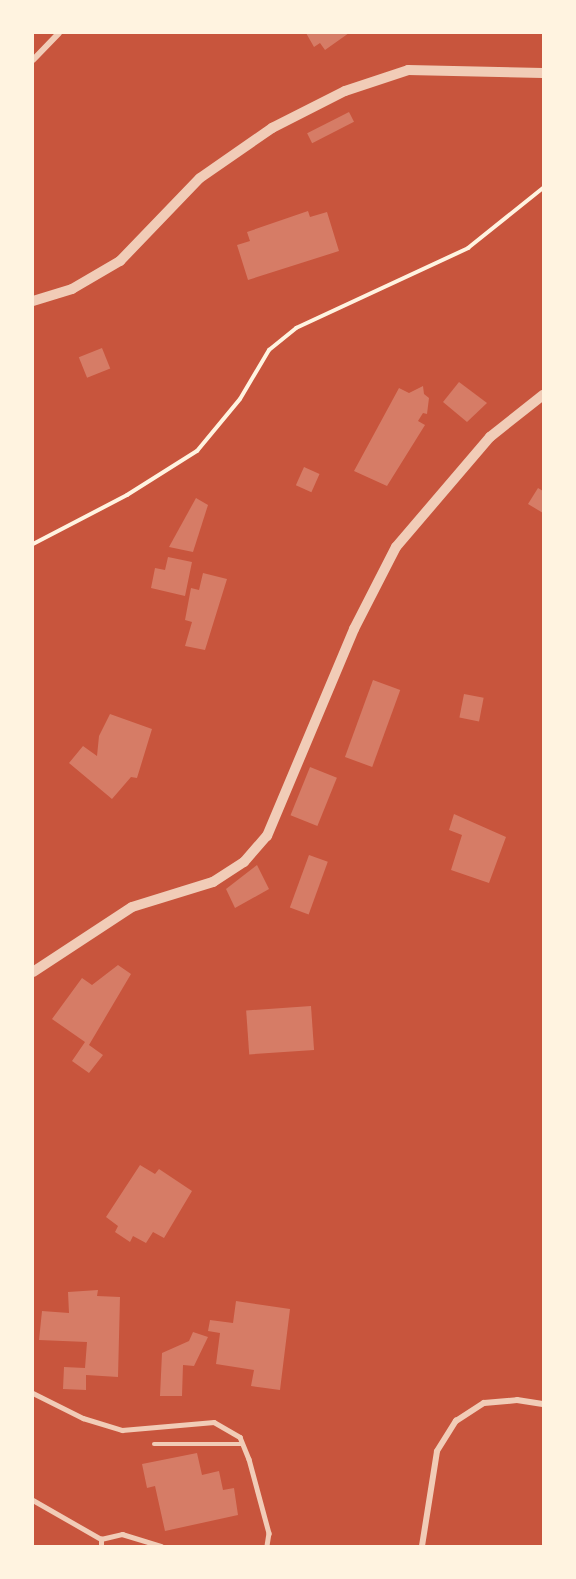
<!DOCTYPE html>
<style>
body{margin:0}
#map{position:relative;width:576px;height:1579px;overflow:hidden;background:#c8553d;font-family:Quicksand,sans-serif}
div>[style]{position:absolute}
.building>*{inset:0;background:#d67c66;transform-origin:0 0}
.path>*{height:4px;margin:-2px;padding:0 2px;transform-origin:2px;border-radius:2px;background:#fff3e0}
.service>*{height:4.5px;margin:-2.25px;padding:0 2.25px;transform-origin:2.25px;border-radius:2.25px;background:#f1ccb7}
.minor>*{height:6px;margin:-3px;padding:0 3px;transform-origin:3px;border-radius:3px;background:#f1ccb7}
.tertiary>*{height:10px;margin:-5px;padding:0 5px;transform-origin:5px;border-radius:5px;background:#f1ccb7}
span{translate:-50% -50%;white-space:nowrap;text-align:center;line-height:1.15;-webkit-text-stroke:5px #fff3e0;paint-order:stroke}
.frame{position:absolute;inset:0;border:34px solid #fff3e0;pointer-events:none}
</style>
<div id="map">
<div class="building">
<div style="clip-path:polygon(306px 33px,349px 33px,325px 50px,320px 43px,314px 47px)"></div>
<div style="left:349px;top:112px;width:11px;height:47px;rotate:63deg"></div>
<div style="clip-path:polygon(308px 211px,310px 217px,327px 212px,339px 251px,248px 280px,237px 245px,250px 241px,247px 232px)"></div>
<div style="left:102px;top:348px;width:22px;height:25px;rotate:68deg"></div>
<div style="clip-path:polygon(459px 382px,487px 403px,467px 422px,443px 402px)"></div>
<div style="clip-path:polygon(423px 386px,424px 394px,429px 398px,427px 414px,423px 413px,418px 421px,425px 425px,387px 486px,354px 471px,399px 388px,409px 393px)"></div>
<div style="left:304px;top:467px;width:17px;height:20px;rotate:24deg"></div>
<div style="clip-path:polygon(538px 488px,543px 491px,543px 513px,528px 504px)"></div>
<div style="clip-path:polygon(196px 498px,208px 505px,193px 552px,169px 547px)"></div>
<div style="clip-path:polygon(168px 557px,192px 562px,185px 596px,151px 588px,155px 568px,165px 570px)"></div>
<div style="clip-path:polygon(203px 573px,227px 579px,205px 650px,185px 646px,192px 622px,185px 620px,191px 588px,199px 590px)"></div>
<div style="left:373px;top:680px;width:29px;height:82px;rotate:20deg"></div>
<div style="left:464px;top:694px;width:20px;height:24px;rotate:11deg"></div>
<div style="clip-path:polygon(110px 714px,152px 729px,137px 778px,131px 777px,112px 799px,69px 763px,83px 746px,97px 756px,99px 736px)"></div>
<div style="left:310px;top:767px;width:29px;height:52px;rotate:22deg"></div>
<div style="clip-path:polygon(454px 814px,506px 837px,489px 883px,451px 870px,462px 835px,449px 830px)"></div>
<div style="left:309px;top:855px;width:20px;height:56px;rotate:20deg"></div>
<div style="clip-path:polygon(257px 865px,269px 889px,235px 908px,226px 889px)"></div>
<div style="clip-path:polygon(118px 965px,131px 974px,89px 1045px,103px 1055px,89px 1073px,72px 1061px,85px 1042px,52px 1019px,82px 978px,92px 985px)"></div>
<div style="left:311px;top:1006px;width:44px;height:65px;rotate:86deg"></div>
<div style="clip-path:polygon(140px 1165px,155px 1174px,159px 1169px,192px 1191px,164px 1238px,153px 1232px,146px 1243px,133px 1236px,130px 1242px,115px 1232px,118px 1226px,106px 1217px)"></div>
<div style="clip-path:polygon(98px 1290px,97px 1296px,120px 1297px,118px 1377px,86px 1375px,86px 1390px,63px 1389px,64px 1367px,85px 1368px,87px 1342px,39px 1340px,42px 1311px,69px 1313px,68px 1292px)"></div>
<div style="clip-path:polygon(236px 1301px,290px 1309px,280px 1390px,251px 1386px,254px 1370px,216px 1364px,220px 1333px,208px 1331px,210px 1320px,233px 1323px)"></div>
<div style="clip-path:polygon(193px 1332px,208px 1337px,194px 1366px,183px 1365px,182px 1396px,160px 1396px,162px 1353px,189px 1341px)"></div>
<div style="clip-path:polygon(197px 1453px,202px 1475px,219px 1471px,223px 1490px,234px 1488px,238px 1515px,165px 1531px,155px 1486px,147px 1488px,142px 1464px)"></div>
</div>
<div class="path">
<div style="left:33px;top:544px;width:106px;rotate:-27.5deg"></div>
<div style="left:127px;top:495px;width:83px;rotate:-32.2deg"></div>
<div style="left:197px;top:451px;width:67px;rotate:-50.4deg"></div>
<div style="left:240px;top:399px;width:57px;rotate:-59.4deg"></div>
<div style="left:269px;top:350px;width:35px;rotate:-39deg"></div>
<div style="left:296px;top:328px;width:190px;rotate:-24.9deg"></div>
<div style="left:468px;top:248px;width:96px;rotate:-38.7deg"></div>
</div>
<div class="service">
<div style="left:33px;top:1393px;width:56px;rotate:26.6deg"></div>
<div style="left:83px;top:1418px;width:41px;rotate:17.1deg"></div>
<div style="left:122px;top:1430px;width:92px;rotate:-5deg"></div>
<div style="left:214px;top:1422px;width:30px;rotate:30deg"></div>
<div style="left:240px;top:1437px;width:24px;rotate:68deg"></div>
<div style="left:249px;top:1459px;width:77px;rotate:74.9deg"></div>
<div style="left:269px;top:1533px;width:13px;rotate:99deg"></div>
<div style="left:154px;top:1444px;width:88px"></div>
<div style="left:33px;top:1500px;width:78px;rotate:29.8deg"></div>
<div style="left:101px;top:1546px;width:7px;rotate:-90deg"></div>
<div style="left:101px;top:1539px;width:22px;rotate:-13deg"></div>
<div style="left:122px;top:1534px;width:41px;rotate:17.1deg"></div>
</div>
<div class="minor">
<div style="left:33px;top:60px;width:37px;rotate:-46deg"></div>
<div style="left:422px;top:1546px;width:96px;rotate:-81deg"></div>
<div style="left:437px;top:1451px;width:36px;rotate:-58deg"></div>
<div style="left:456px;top:1421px;width:33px;rotate:-33deg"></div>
<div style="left:484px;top:1403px;width:33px;rotate:-5deg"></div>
<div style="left:517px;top:1400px;width:26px;rotate:9deg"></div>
</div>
<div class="tertiary">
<div style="left:33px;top:301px;width:41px;rotate:-17.1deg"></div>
<div style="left:72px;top:289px;width:56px;rotate:-30.3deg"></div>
<div style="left:120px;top:261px;width:115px;rotate:-46.1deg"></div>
<div style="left:200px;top:178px;width:88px;rotate:-34.8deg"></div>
<div style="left:272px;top:128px;width:82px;rotate:-26.9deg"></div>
<div style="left:345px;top:91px;width:66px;rotate:-18.4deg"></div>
<div style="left:408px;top:70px;width:135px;rotate:1.3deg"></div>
<div style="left:33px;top:972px;width:118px;rotate:-33.3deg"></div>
<div style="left:132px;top:907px;width:85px;rotate:-17.2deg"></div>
<div style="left:213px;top:882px;width:37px;rotate:-33deg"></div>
<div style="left:244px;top:862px;width:35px;rotate:-49deg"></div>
<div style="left:267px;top:836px;width:225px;rotate:-67.2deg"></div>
<div style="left:354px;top:629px;width:92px;rotate:-62.9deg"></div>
<div style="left:396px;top:547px;width:145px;rotate:-49.5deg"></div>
<div style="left:490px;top:437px;width:68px;rotate:-38.4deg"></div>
</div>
<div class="frame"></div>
</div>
